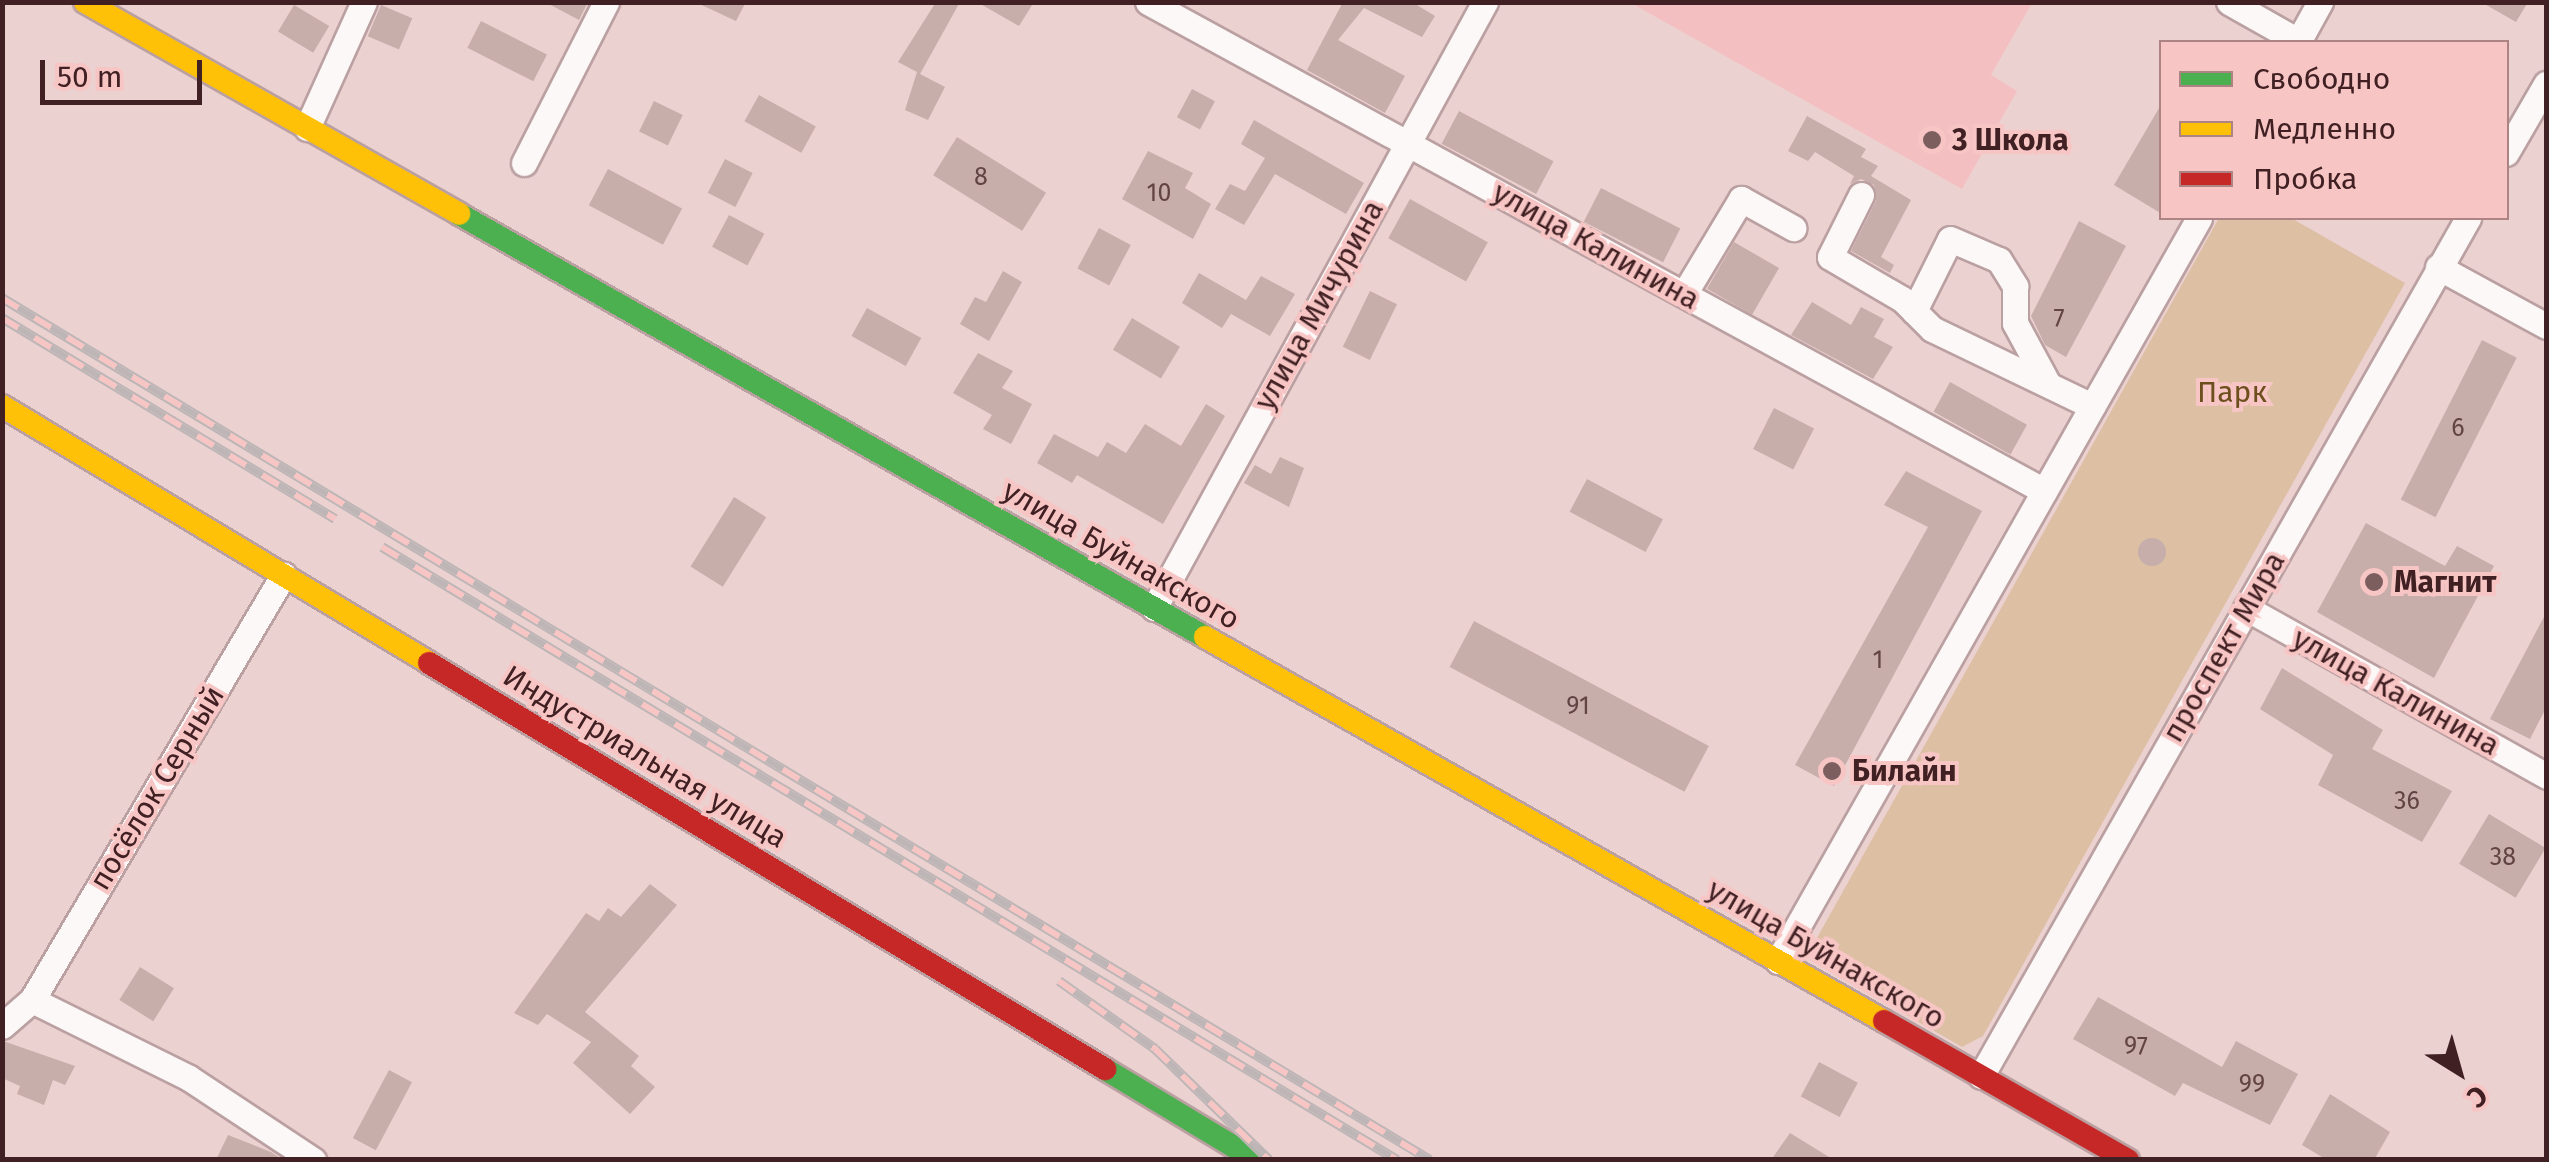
<!DOCTYPE html>
<meta charset="utf-8">
<style>
body{margin:0}
#map{position:relative;width:2549px;height:1162px;overflow:hidden;background:#ecd1d1;font-family:"Fira Sans",sans-serif}
div>[style]{position:absolute}
.built>*{inset:0;background:#f4bfc0}
.green>*{inset:0;background:#ddbfa4}
.building>*{inset:0;background:#c8aeaa;transform-origin:0 0}
.round{border-radius:50%}
.roads{filter:drop-shadow(2px 0 #bba0a1) drop-shadow(-2px 0 #bba0a1) drop-shadow(0 2px #bba0a1) drop-shadow(0 -2px #bba0a1)}
.street>*{height:25px;margin:-12.5px;padding:0 12.5px;transform-origin:12.5px;border-radius:12.5px;background:#fcf8f8}
.fast>*{height:22px;margin:-11px;padding:0 11px;transform-origin:11px;border-radius:11px;background:#4caf50}
.slow>*{height:22px;margin:-11px;padding:0 11px;transform-origin:11px;border-radius:11px;background:#ffc107}
.jam>*{height:22px;margin:-11px;padding:0 11px;transform-origin:11px;border-radius:11px;background:#c62828}
.rail>*{height:10px;margin-top:-5px;transform-origin:0;background:repeating-linear-gradient(90deg,#f8c5c5 0 19px,#beb6b6 0 38px);box-sizing:border-box;border-block:2px solid #beb6b6}
.dots>*{width:28px;height:28px;translate:-50% -50%;box-sizing:border-box;border:5px solid #f8c5c5;border-radius:50%}
span{translate:-50% -50%;white-space:nowrap;text-align:center;line-height:1.15;-webkit-text-stroke:8px #f8c5c5;paint-order:stroke}
.number-label{font-size:25px;color:#624444}
.number-label span{-webkit-text-stroke-width:0}
.poi-label{font-size:30px;color:#402022;font-weight:700}
.left{translate:0 -50%;text-align:left}
.street-label{font-size:30px;color:#402022}
.park-label{font-size:30px;color:#6c4f1d}
.frame{position:absolute;inset:0;border:5px solid #402022;pointer-events:none}
.legend{position:absolute;left:2159px;top:40px;width:350px;height:180px;box-sizing:border-box;background:#f8c5c5;border:2px solid #ae8384;margin:0;padding:12px 18px;list-style:none;font-size:30px;color:#402022}
.legend li{display:flex;align-items:center;gap:20px;height:50px}
.legend b{width:50px;border:2px solid #ae8384}
.north{position:absolute;left:2409px;top:1022px;width:100px;height:100px;-webkit-text-stroke:8px #f8c5c5;paint-order:stroke;rotate:143deg;font-size:28px;font-weight:700;line-height:40px;text-align:center;color:#402022}
.north::after{content:'';display:block;margin:auto;width:35px;height:45px;background:#402022;clip-path:polygon(50% 0,100% 100%,50% 72%,0 100%)}
.scale{position:absolute;left:40px;top:60px;width:162px;height:45px;box-sizing:border-box;border:5px solid #402022;border-top:0;padding-left:12px;font-size:30px;line-height:35px;white-space:nowrap;color:#402022;-webkit-text-stroke:8px #f8c5c5;paint-order:stroke}
</style>
<div id="map">
<div class="built">
<div style="clip-path:polygon(1631px 3px,2032px 3px,1991px 75px,2017px 91px,1962px 189px)"></div>
</div>
<div class="green">
<div style="clip-path:polygon(2219px 218px,2291px 218px,2405px 283px,1983px 1036px,1962px 1047px,1819px 965px,1813px 945px)"></div>
</div>
<div class="building">
<div style="clip-path:polygon(545px 2px,588px 2px,579px 20px)"></div>
<div style="clip-path:polygon(695px 2px,746px 2px,736px 21px)"></div>
<div style="clip-path:polygon(936px 2px,960px 2px,920px 74px,945px 87px,928px 120px,905px 110px,917px 72px,898px 62px)"></div>
<div style="clip-path:polygon(977px 2px,1034px 2px,1019px 26px)"></div>
<div style="clip-path:polygon(1343px 2px,1412px 2px,1435px 16px,1422px 37px,1364px 8px,1338px 40px,1405px 76px,1385px 113px,1307px 70px)"></div>
<div style="clip-path:polygon(2481px 2px,2528px 2px,2516px 22px)"></div>
<div style="left:294px;top:5px;width:41px;height:31px;rotate:31deg"></div>
<div style="left:381px;top:5px;width:34px;height:34px;rotate:23deg"></div>
<div style="left:481px;top:21px;width:74px;height:30px;rotate:27deg"></div>
<div style="left:1192px;top:89px;width:26px;height:32px;rotate:28deg"></div>
<div style="left:759px;top:95px;width:65px;height:30px;rotate:29deg"></div>
<div style="left:654px;top:101px;width:32px;height:34px;rotate:26deg"></div>
<div style="clip-path:polygon(2162px 103px,2162px 214px,2114px 185px)"></div>
<div style="left:1459px;top:111px;width:107px;height:37px;rotate:28deg"></div>
<div style="clip-path:polygon(1807px 116px,1866px 149px,1861px 157px,1878px 166px,1871px 176px,1911px 200px,1881px 257px,1894px 265px,1890px 273px,1851px 251px,1876px 201px,1874px 185px,1861px 179px,1850px 184px,1854px 176px,1815px 152px,1808px 161px,1788px 151px)"></div>
<div style="clip-path:polygon(1254px 120px,1364px 183px,1346px 214px,1275px 174px,1244px 225px,1215px 209px,1230px 184px,1245px 191px,1265px 158px,1241px 144px)"></div>
<div style="left:957px;top:137px;width:105px;height:45px;rotate:32deg"></div>
<div style="clip-path:polygon(1148px 151px,1193px 173px,1185px 188px,1211px 204px,1193px 239px,1122px 199px)"></div>
<div style="left:725px;top:159px;width:31px;height:38px;rotate:27deg"></div>
<div style="left:608px;top:169px;width:84px;height:41px;rotate:28deg"></div>
<div style="left:1601px;top:188px;width:89px;height:38px;rotate:27deg"></div>
<div style="left:1410px;top:199px;width:89px;height:45px;rotate:29deg"></div>
<div style="left:729px;top:215px;width:40px;height:36px;rotate:28deg"></div>
<div style="clip-path:polygon(2079px 221px,2126px 246px,2066px 357px,2045px 345px,2031px 316px)"></div>
<div style="left:1099px;top:228px;width:36px;height:46px;rotate:28deg"></div>
<div style="left:1734px;top:242px;width:52px;height:54px;rotate:30deg"></div>
<div style="clip-path:polygon(1003px 271px,1022px 282px,989px 341px,960px 324px,975px 297px,986px 302px)"></div>
<div style="clip-path:polygon(1199px 273px,1246px 300px,1261px 276px,1295px 294px,1270px 336px,1231px 314px,1222px 328px,1182px 303px)"></div>
<div style="left:1370px;top:291px;width:30px;height:62px;rotate:26deg"></div>
<div style="clip-path:polygon(1812px 302px,1851px 325px,1861px 307px,1884px 319px,1874px 337px,1893px 347px,1873px 379px,1791px 335px)"></div>
<div style="left:867px;top:308px;width:62px;height:32px;rotate:29deg"></div>
<div style="left:1132px;top:318px;width:56px;height:37px;rotate:31deg"></div>
<div style="left:2482px;top:340px;width:39px;height:179px;rotate:27deg"></div>
<div style="clip-path:polygon(978px 353px,1013px 371px,1002px 388px,1032px 404px,1011px 444px,983px 429px,992px 415px,953px 393px)"></div>
<div style="left:1950px;top:382px;width:88px;height:34px;rotate:29deg"></div>
<div style="clip-path:polygon(1206px 404px,1225px 416px,1163px 524px,1077px 475px,1072px 483px,1037px 463px,1054px 434px,1098px 457px,1107px 442px,1126px 453px,1145px 424px,1181px 446px)"></div>
<div style="left:1774px;top:408px;width:45px;height:46px;rotate:27deg"></div>
<div style="clip-path:polygon(1280px 457px,1304px 468px,1289px 507px,1244px 483px,1255px 465px,1271px 474px)"></div>
<div style="clip-path:polygon(1906px 471px,1982px 511px,1834px 786px,1795px 765px,1928px 527px,1884px 505px)"></div>
<div style="left:1587px;top:479px;width:86px;height:37px;rotate:28deg"></div>
<div style="left:734px;top:497px;width:38px;height:82px;rotate:32deg"></div>
<div style="clip-path:polygon(2366px 523px,2445px 566px,2457px 546px,2494px 566px,2434px 678px,2317px 612px)"></div>
<div class="round" style="left:2138px;top:538px;width:28px;height:28px"></div>
<div style="clip-path:polygon(2546px 613px,2546px 708px,2530px 739px,2490px 719px)"></div>
<div style="left:1474px;top:621px;width:266px;height:52px;rotate:28deg"></div>
<div style="clip-path:polygon(2282px 668px,2383px 730px,2372px 749px,2452px 791px,2422px 842px,2318px 785px,2333px 755px,2260px 709px)"></div>
<div style="left:2489px;top:814px;width:66px;height:58px;rotate:31deg"></div>
<div style="clip-path:polygon(650px 884px,677px 905px,585px 1012px,639px 1056px,631px 1066px,655px 1087px,630px 1114px,573px 1063px,591px 1042px,547px 1014px,538px 1025px,514px 1013px,586px 913px,599px 921px,608px 908px,621px 917px)"></div>
<div style="left:140px;top:967px;width:40px;height:39px;rotate:32deg"></div>
<div style="clip-path:polygon(2098px 997px,2222px 1067px,2236px 1041px,2298px 1074px,2270px 1125px,2183px 1083px,2175px 1096px,2073px 1039px)"></div>
<div style="clip-path:polygon(2px 1042px,6px 1042px,75px 1066px,65px 1085px,53px 1080px,44px 1105px,17px 1094px,20px 1086px,2px 1078px)"></div>
<div style="left:1819px;top:1062px;width:44px;height:39px;rotate:28deg"></div>
<div style="left:389px;top:1070px;width:26px;height:77px;rotate:28deg"></div>
<div style="clip-path:polygon(2330px 1094px,2390px 1132px,2374px 1160px,2327px 1160px,2302px 1145px)"></div>
<div style="clip-path:polygon(1790px 1133px,1834px 1160px,1771px 1160px)"></div>
<div style="clip-path:polygon(228px 1135px,271px 1152px,283px 1160px,216px 1160px)"></div>
</div>
<div class="roads">
<div class="street">
<div style="left:1148px;top:2px;width:1021px;rotate:28.62deg"></div>
<div style="left:2229px;top:2px;width:79px;rotate:29.5deg"></div>
<div style="left:2298px;top:42px;width:46px;rotate:-61.2deg"></div>
<div style="left:307px;top:128px;width:138px;rotate:-65.7deg"></div>
<div style="left:2506px;top:153px;width:80px;rotate:-59.9deg"></div>
<div style="left:524px;top:163px;width:181px;rotate:-63deg"></div>
<div style="left:1861px;top:195px;width:69px;rotate:116.6deg"></div>
<div style="left:1830px;top:257px;width:83px;rotate:30.3deg"></div>
<div style="left:1902px;top:299px;width:42px;rotate:45deg"></div>
<div style="left:1932px;top:329px;width:178px;rotate:25.7deg"></div>
<div style="left:2438px;top:267px;width:123px;rotate:28.6deg"></div>
<div style="left:1684px;top:294px;width:111px;rotate:-59deg"></div>
<div style="left:1741px;top:199px;width:60px;rotate:29.1deg"></div>
<div style="left:1914px;top:311px;width:80px;rotate:-63.4deg"></div>
<div style="left:1950px;top:239px;width:53px;rotate:23.2deg"></div>
<div style="left:1999px;top:260px;width:31px;rotate:58deg"></div>
<div style="left:2015px;top:286px;width:37px;rotate:90deg"></div>
<div style="left:2015px;top:323px;width:69px;rotate:61.6deg"></div>
<div style="left:1154px;top:608px;width:691px;rotate:-61.36deg"></div>
<div style="left:2246px;top:608px;width:344px;rotate:29.2deg"></div>
<div style="left:1778px;top:961px;width:854px;rotate:-60.46deg"></div>
<div style="left:32px;top:1000px;width:175px;rotate:26.4deg"></div>
<div style="left:189px;top:1078px;width:149px;rotate:33.5deg"></div>
<div style="left:2px;top:1026px;width:40px;rotate:-41deg"></div>
<div style="left:32px;top:1000px;width:494px;rotate:-59.4deg"></div>
<div style="left:1981px;top:1076px;width:987px;rotate:-60.42deg"></div>
</div>
<div class="fast">
<div style="left:459px;top:214px;width:858px;rotate:29.55deg"></div>
<div style="left:1105px;top:1069px;width:176px;rotate:31.1deg"></div>
</div>
<div class="slow">
<div style="left:85px;top:2px;width:430px;rotate:29.5deg"></div>
<div style="left:2px;top:406px;width:498px;rotate:31deg"></div>
<div style="left:1205px;top:637px;width:780px;rotate:29.49deg"></div>
</div>
<div class="jam">
<div style="left:429px;top:663px;width:789px;rotate:30.99deg"></div>
<div style="left:1884px;top:1021px;width:281px;rotate:29.7deg"></div>
</div>
</div>
<div class="rail">
<div style="left:2px;top:298px;width:1668px;rotate:31.12deg"></div>
<div style="left:2px;top:318px;width:389px;rotate:31.1deg"></div>
<div style="left:382px;top:547px;width:1186px;rotate:31.13deg"></div>
<div style="left:1059px;top:981px;width:118px;rotate:35.3deg"></div>
<div style="left:1155px;top:1049px;width:159px;rotate:44.2deg"></div>
</div>
<div class="dots">
<div style="left:1932px;top:140px;background:#7c5e5f"></div>
<div style="left:2374px;top:582px;background:#7c5e5f"></div>
<div style="left:1832px;top:771px;background:#7c5e5f"></div>
</div>
<div class="number-label">
<span style="left:981px;top:177px">8</span>
<span style="left:1159px;top:193px">10</span>
<span style="left:2059px;top:318px">7</span>
<span style="left:2458px;top:428px">6</span>
<span style="left:1878px;top:660px">1</span>
<span style="left:1578px;top:706px">91</span>
<span style="left:2407px;top:801px">36</span>
<span style="left:2503px;top:857px">38</span>
<span style="left:2136px;top:1046px">97</span>
<span style="left:2252px;top:1084px">99</span>
</div>
<div class="poi-label">
<span class="left" style="left:1952px;top:140px">3 Школа</span>
<span class="left" style="left:2394px;top:582px">Магнит</span>
<span class="left" style="left:1852px;top:771px">Билайн</span>
</div>
<div class="street-label">
<span style="left:1596px;top:246px;rotate:29deg">улица Калинина</span>
<span style="left:1319px;top:305px;rotate:-61deg">улица Мичурина</span>
<span style="left:1121px;top:555px;rotate:30deg">улица Буйнакского</span>
<span style="left:2224px;top:647px;rotate:-60deg">проспект Мира</span>
<span style="left:2396px;top:692px;rotate:29deg">улица Калинина</span>
<span style="left:645px;top:757px;rotate:31deg">Индустриальная улица</span>
<span style="left:157px;top:788px;rotate:-59deg">посёлок Серный</span>
<span style="left:1826px;top:954px;rotate:30deg">улица Буйнакского</span>
</div>
<div class="park-label">
<span style="left:2232px;top:392px">Парк</span>
</div>
<div class="frame"></div>
<ul class="legend">
<li><b style="height:12px;background:#4caf50"></b>Свободно</li>
<li><b style="height:12px;background:#ffc107"></b>Медленно</li>
<li><b style="height:12px;background:#c62828"></b>Пробка</li>
</ul>
<div class="north">С</div>
<div class="scale">50 m</div>
</div>
